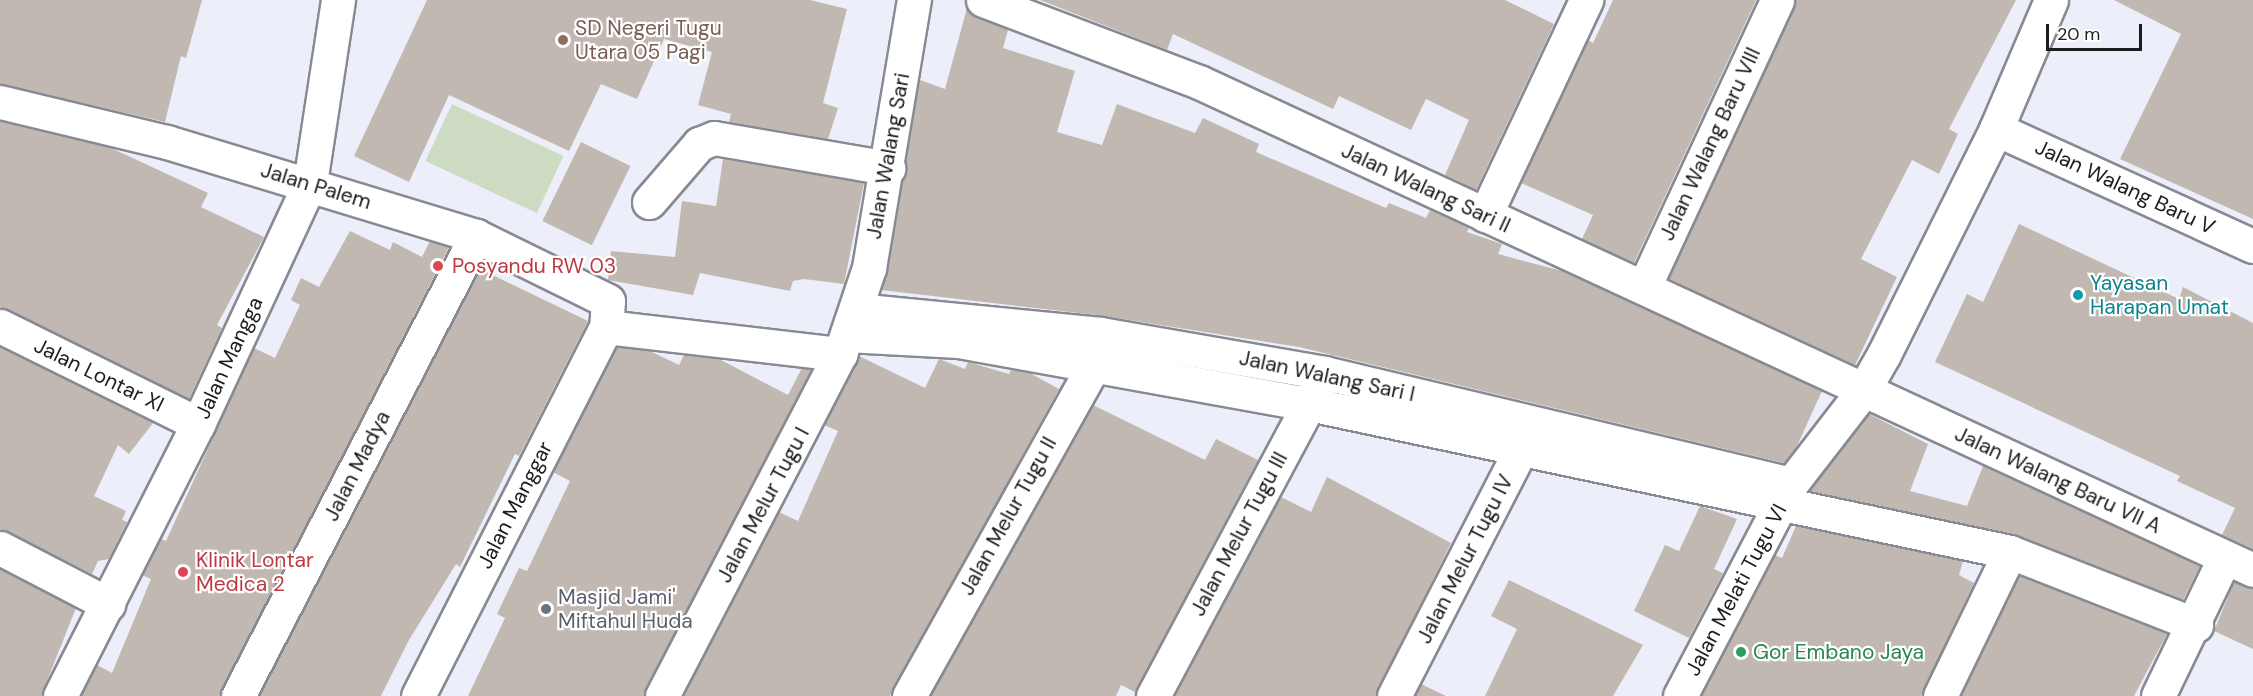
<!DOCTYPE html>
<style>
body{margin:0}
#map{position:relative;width:2253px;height:696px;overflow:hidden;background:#eceffa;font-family:"DM Sans",sans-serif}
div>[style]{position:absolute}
.green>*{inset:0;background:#ccdbc1;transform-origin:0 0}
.building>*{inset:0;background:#c1b8b1;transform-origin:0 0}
.roads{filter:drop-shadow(2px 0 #878a93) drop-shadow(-2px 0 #878a93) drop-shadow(0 2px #878a93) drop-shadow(0 -2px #878a93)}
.street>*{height:33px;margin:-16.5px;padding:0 16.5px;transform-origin:16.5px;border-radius:16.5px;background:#fff}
.secondary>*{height:33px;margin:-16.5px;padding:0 16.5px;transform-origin:16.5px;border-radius:16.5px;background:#fff}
.dots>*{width:16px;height:16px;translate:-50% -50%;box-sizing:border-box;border:3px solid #fff;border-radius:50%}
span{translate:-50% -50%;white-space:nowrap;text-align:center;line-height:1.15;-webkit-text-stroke:4.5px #fff;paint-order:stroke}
.education-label{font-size:21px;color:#785e54}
.left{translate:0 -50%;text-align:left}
.street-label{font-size:21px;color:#1b1c20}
.health-label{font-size:21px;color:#be3a42}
.culture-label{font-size:21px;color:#0d838f}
.worship-label{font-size:21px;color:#5b616d}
.leisure-label{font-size:21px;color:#27864d}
.scale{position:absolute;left:2046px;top:24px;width:96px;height:27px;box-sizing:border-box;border:3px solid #1b1c20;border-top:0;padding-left:8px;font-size:18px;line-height:21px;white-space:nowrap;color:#1b1c20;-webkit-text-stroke:4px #fff;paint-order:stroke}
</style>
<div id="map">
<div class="green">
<div style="left:452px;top:104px;width:123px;height:63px;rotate:25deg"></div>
</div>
<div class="building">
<div style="clip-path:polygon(0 0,202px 0,186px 58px,181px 56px,165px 122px,0 84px)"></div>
<div style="clip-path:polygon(427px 0,810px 0,847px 9px,823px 103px,838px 108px,828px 139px,729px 122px,731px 114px,698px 105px,712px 52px,664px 39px,637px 99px,601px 84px,569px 151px,449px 95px,409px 182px,354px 156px)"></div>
<div style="clip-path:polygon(1040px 0,1505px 0,1554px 24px,1476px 190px,1445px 175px,1469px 120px,1426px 99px,1411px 130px,1339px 96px,1333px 109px,1173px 34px,1167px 50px)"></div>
<div style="clip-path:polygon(1613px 0,1756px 0,1634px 263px,1582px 239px,1593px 215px,1521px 183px,1588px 40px,1593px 43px)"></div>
<div style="clip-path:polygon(1795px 0,2016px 0,1949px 129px,1958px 134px,1939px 174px,1912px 160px,1861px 259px,1897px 277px,1855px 365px,1669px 279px)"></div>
<div style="clip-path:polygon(2114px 0,2253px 0,2253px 219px,2120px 159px,2181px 34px)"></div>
<div style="clip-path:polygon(967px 8px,1008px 30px,1003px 48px,1075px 71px,1057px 132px,1102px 145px,1117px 104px,1195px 133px,1203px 118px,1259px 144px,1256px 152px,1386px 208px,1389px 203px,1426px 218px,1430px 210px,1469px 228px,1467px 232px,1502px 244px,1498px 254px,1566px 272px,1822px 391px,1797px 446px,1784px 463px,1299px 347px,1104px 316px,881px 290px,920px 80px,945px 89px)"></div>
<div style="clip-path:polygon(0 121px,111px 148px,208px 193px,201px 207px,264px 237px,217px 325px,222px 328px,189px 399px,0 307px)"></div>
<div style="left:581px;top:142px;width:55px;height:88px;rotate:26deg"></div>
<div style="clip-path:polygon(723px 159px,864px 183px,844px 284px,804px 279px,793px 281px,790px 291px,700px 273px,693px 295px,608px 280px,611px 251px,675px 257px,682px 201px,716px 206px)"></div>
<div style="clip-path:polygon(2019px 224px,2179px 299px,2183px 287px,2253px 323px,2253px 549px,2222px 535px,2235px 508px,2177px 481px,2180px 476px,1935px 362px,1967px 294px,1983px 302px)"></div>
<div style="clip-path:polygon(350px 231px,390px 250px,393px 242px,422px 257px,430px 241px,449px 247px,219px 696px,81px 696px,97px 665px,112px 673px,151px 579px,142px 575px,161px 539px,166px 541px,254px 348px,275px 358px,300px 305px,291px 300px,301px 278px,319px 287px)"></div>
<div style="clip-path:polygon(480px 269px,588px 321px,519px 456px,515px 454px,460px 567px,456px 564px,409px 640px,381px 696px,259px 696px)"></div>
<div style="clip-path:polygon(0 347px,153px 423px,129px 454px,118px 445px,94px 496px,126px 511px,122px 520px,127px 522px,109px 559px,98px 561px,92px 574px,0 529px)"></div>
<div style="clip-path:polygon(617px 347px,650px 351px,679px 365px,684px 355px,719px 359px,788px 395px,802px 368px,811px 370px,643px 696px,468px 696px,505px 618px,497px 614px,519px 568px,527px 571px,570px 481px,553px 472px)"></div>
<div style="clip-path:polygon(859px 356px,925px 388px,939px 359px,965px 369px,968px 362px,1009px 374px,1011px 370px,1030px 373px,1059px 389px,890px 696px,683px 696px,779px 512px,798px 521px,838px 431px,824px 425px)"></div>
<div style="clip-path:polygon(1093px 405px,1205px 460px,1216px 439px,1258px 460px,1135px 692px,1121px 685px,1116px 696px,930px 696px)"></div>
<div style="clip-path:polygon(1869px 414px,1928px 444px,1910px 491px,1967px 506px,1983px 466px,2200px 566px,2183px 600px,2014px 534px,1810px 491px)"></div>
<div style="clip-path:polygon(1327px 477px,1451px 543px,1375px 696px,1174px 696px,1281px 497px,1311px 512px)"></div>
<div style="clip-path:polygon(1700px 506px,1737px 519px,1714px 569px,1723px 573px,1689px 638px,1634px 611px,1665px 545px,1679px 551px)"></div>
<div style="clip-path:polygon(1796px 526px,1963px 561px,1959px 575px,1974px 583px,1921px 696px,1701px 696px,1775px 555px,1782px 558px)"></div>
<div style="clip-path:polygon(0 569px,76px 608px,41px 696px,0 696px)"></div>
<div style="clip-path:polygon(2019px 576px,2167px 634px,2134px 696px,1961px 696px)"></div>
<div style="clip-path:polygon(1509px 580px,1643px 645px,1613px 696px,1485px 696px,1517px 629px,1491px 616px)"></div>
<div style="clip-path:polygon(2234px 582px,2253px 588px,2253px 649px,2214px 631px)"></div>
<div style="clip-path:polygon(1421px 684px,1446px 696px,1415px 696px)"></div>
</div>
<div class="roads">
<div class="street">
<div style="left:983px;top:0;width:231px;rotate:20.8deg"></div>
<div style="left:1199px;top:82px;width:1161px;rotate:24.84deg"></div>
<div style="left:1996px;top:129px;width:282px;rotate:24.5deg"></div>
<div style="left:649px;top:202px;width:77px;rotate:-49.2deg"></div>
<div style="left:699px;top:144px;width:16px;rotate:-22deg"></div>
<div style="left:714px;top:138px;width:177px;rotate:9.8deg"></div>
<div style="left:1485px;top:215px;width:238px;rotate:-64.8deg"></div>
<div style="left:1644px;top:287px;width:316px;rotate:-65.1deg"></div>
<div style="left:856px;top:310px;width:246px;rotate:5.6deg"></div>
<div style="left:1101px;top:334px;width:227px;rotate:9.9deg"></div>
<div style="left:1325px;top:373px;width:479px;rotate:13.4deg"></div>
<div style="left:0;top:326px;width:221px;rotate:26.3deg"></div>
<div style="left:606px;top:327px;width:236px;rotate:6.6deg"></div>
<div style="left:847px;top:335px;width:111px;rotate:3.1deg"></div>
<div style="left:958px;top:341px;width:357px;rotate:10.2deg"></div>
<div style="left:1309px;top:404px;width:716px;rotate:11.92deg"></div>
<div style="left:2010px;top:552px;width:200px;rotate:21.4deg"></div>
<div style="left:0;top:548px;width:122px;rotate:27.4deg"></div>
<div style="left:238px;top:696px;width:518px;rotate:-62.64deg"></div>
<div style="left:662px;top:696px;width:386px;rotate:-62.5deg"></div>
<div style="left:840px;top:354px;width:91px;rotate:-71.4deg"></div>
<div style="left:869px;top:268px;width:272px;rotate:-80.5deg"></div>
<div style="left:909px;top:696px;width:379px;rotate:-60.8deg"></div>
<div style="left:1094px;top:365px;width:21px;rotate:-82deg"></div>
<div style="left:1153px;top:696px;width:353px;rotate:-61.9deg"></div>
<div style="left:1394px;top:696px;width:298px;rotate:-62.8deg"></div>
<div style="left:1680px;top:696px;width:239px;rotate:-62.4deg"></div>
<div style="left:1791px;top:484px;width:118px;rotate:-52.3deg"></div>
<div style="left:1863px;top:391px;width:43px;rotate:-60.4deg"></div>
<div style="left:1884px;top:354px;width:251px;rotate:-63.5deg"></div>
<div style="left:1996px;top:129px;width:140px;rotate:-66.9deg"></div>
<div style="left:1940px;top:696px;width:160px;rotate:-64.1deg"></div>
<div style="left:2158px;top:696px;width:154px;rotate:-64.3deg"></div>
</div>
<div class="secondary">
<div style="left:0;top:102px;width:172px;rotate:13.5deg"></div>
<div style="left:167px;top:142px;width:323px;rotate:16.9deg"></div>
<div style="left:476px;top:236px;width:147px;rotate:26.2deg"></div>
<div style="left:608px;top:301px;width:26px;rotate:94deg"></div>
<div style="left:606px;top:327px;width:414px;rotate:117deg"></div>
<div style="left:60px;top:696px;width:305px;rotate:-63.1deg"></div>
<div style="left:198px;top:424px;width:266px;rotate:-65.1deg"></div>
<div style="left:310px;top:183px;width:185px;rotate:-81.3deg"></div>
</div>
</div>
<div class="dots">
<div style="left:563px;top:40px;background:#8d6e63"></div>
<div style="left:438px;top:266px;background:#e0444e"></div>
<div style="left:2078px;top:295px;background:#0f9aa8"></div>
<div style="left:183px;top:572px;background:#e0444e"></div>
<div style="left:546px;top:609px;background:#6b7280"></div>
<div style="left:1741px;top:652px;background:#2e9e5b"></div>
</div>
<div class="education-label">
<span class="left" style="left:575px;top:40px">SD Negeri Tugu<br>Utara 05 Pagi</span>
</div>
<div class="street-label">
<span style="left:1710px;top:144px;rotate:-65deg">Jalan Walang Baru VIII</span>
<span style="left:888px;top:156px;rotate:-80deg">Jalan Walang Sari</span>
<span style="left:316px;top:186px;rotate:17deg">Jalan Palem</span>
<span style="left:2125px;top:187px;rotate:25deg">Jalan Walang Baru V</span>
<span style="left:1426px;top:188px;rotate:25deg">Jalan Walang Sari II</span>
<span style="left:229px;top:358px;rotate:-65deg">Jalan Mangga</span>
<span style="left:99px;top:375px;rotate:26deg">Jalan Lontar XI</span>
<span style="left:1327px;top:376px;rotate:12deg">Jalan Walang Sari I</span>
<span style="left:357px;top:466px;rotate:-63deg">Jalan Madya</span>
<span style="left:2058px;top:480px;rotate:25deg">Jalan Walang Baru VII A</span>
<span style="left:515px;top:505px;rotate:-63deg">Jalan Manggar</span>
<span style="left:763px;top:505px;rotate:-62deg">Jalan Melur Tugu I</span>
<span style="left:1008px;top:516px;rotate:-61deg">Jalan Melur Tugu II</span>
<span style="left:1239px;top:534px;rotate:-62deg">Jalan Melur Tugu III</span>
<span style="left:1465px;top:559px;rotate:-63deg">Jalan Melur Tugu IV</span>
<span style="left:1736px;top:590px;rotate:-62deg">Jalan Melati Tugu VI</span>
</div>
<div class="health-label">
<span class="left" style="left:452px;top:266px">Posyandu RW 03</span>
<span class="left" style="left:196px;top:572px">Klinik Lontar<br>Medica 2</span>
</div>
<div class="culture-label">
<span class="left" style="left:2090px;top:295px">Yayasan<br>Harapan Umat</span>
</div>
<div class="worship-label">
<span class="left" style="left:558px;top:609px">Masjid Jami'<br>Miftahul Huda</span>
</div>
<div class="leisure-label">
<span class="left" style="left:1753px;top:652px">Gor Embano Jaya</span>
</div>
<div class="scale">20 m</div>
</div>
